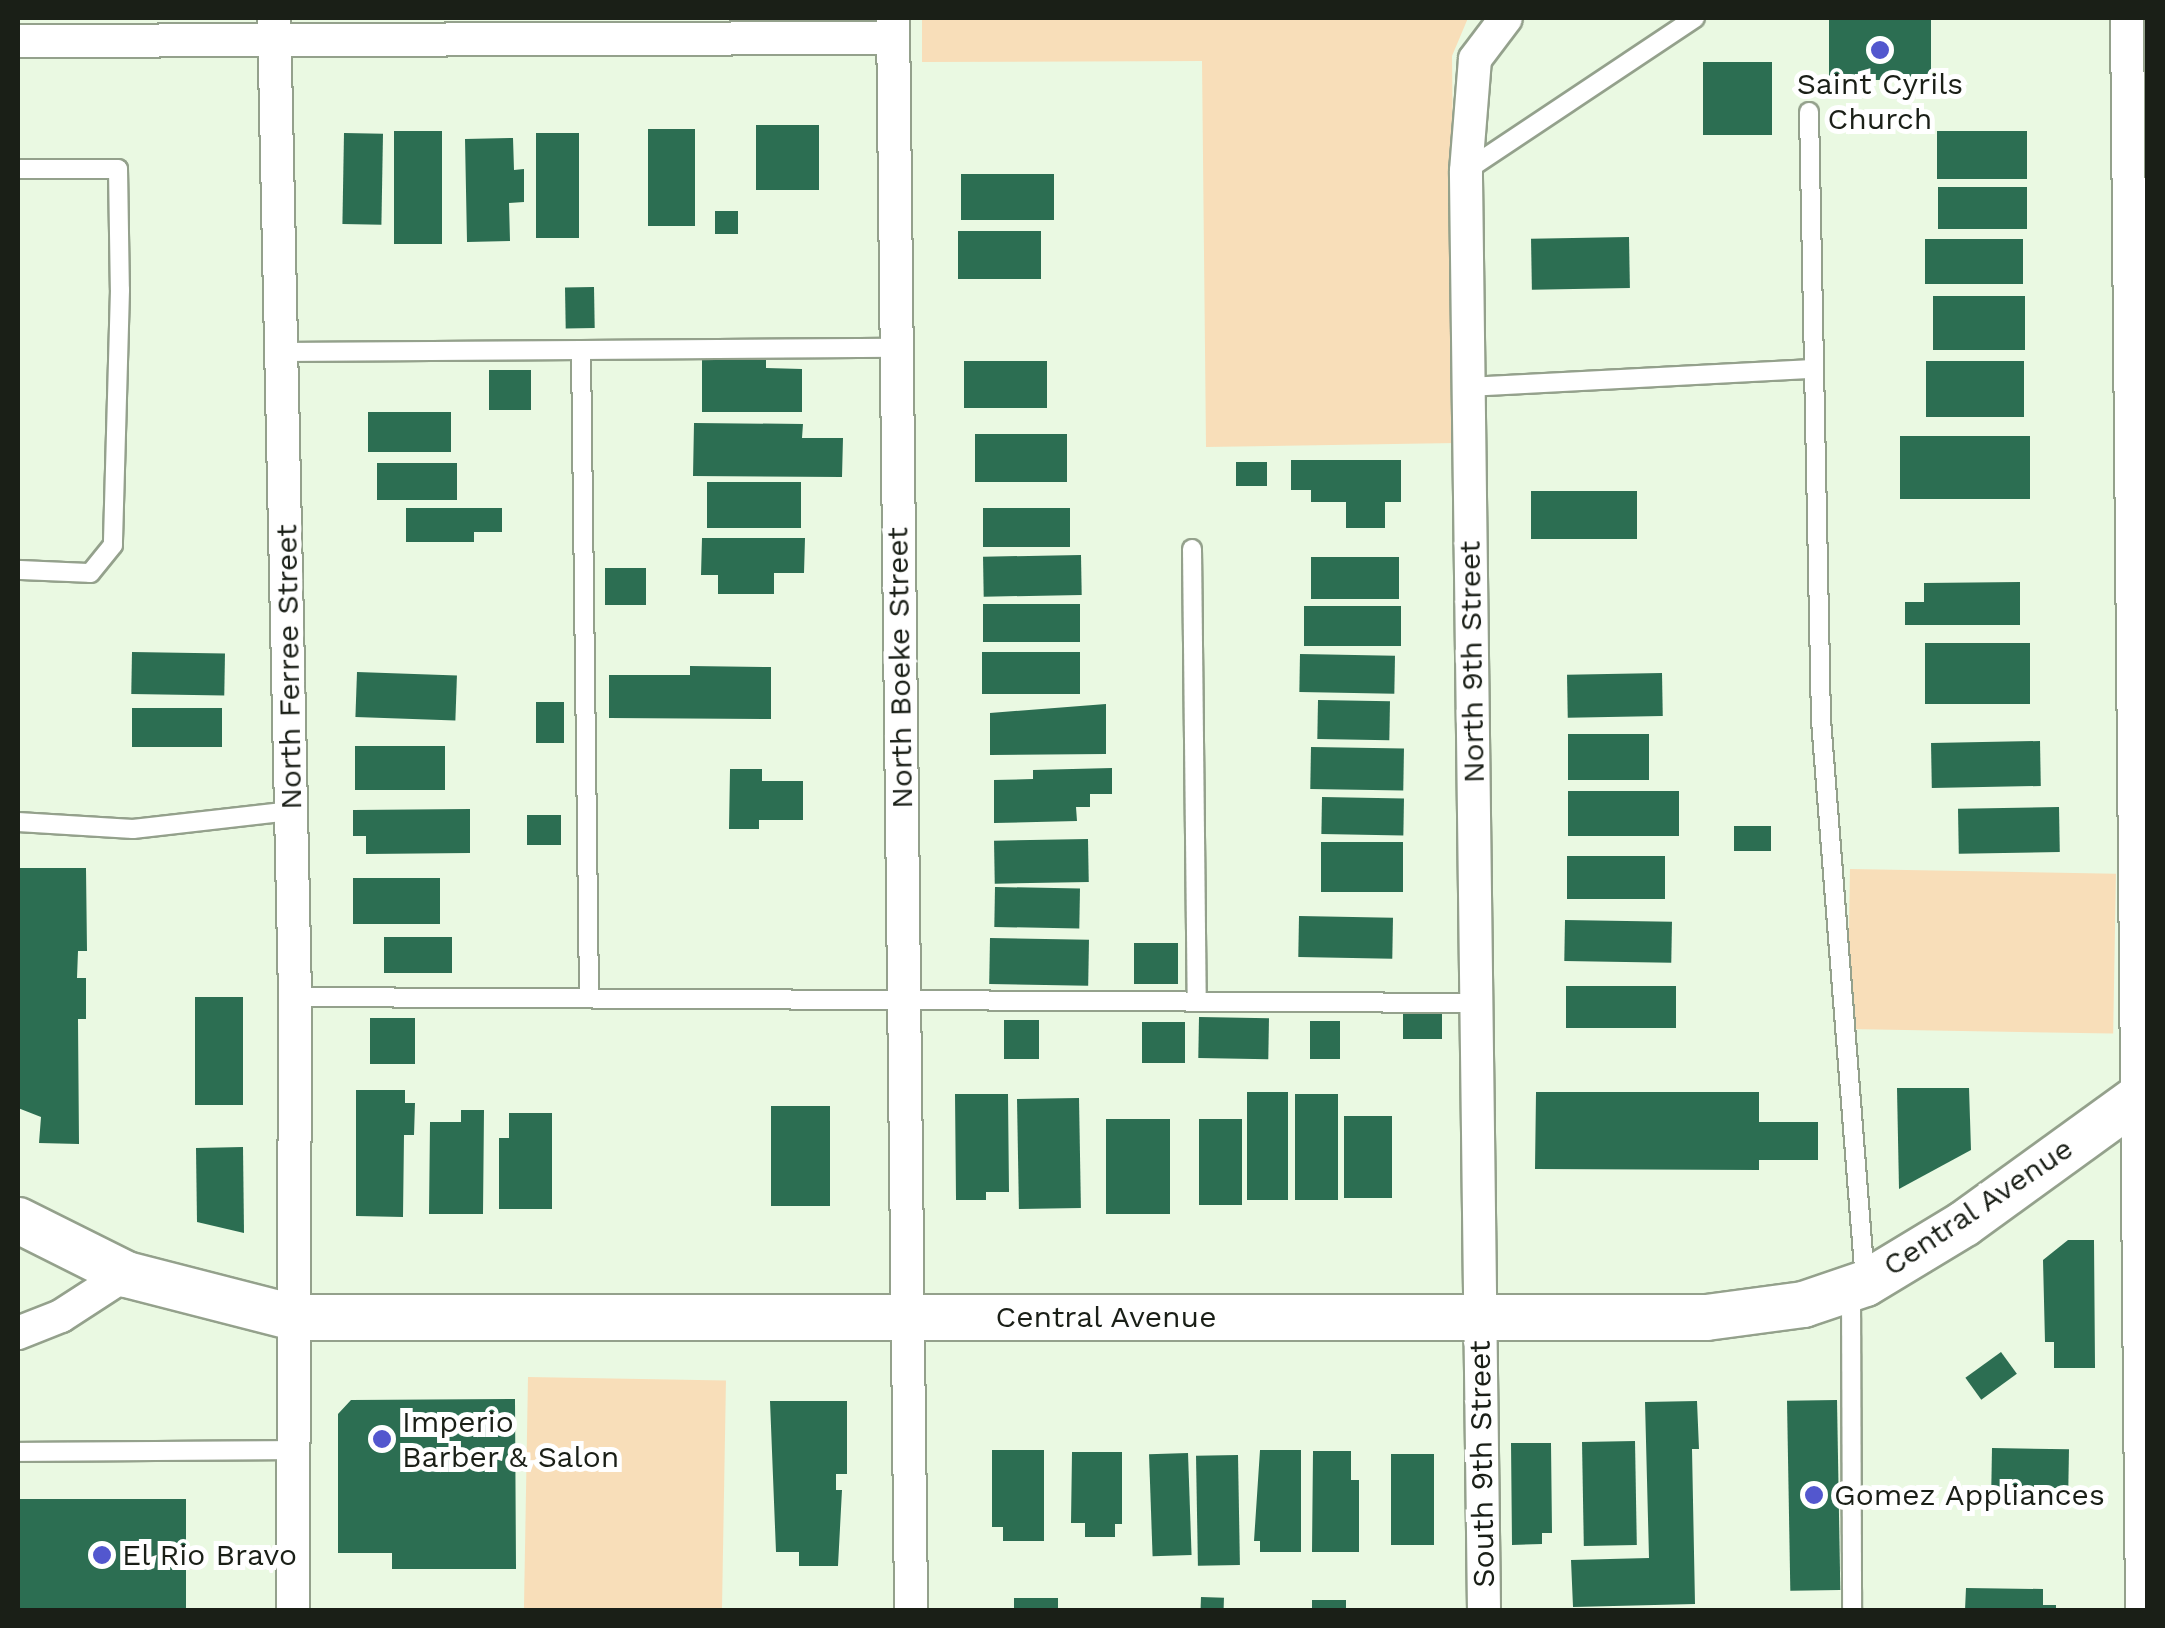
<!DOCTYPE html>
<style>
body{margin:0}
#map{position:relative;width:2165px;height:1628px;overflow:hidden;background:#eaf9e2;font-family:"Work Sans",sans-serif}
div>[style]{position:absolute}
.green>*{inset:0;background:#f8deb9;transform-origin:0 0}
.building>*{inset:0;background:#2c6e52;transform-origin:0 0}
.roads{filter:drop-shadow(2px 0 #94a18c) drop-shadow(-2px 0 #94a18c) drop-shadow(0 2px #94a18c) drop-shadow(0 -2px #94a18c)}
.lane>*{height:18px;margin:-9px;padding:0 9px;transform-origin:9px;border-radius:9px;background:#fff}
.street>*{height:32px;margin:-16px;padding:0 16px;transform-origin:16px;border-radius:16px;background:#fff}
.secondary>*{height:45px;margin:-22.5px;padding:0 22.5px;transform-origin:22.5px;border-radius:22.5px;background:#fff}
.dots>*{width:28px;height:28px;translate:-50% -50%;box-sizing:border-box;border:5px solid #fff;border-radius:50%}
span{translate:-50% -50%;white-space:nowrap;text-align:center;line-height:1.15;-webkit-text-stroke:10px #fff;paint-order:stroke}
.poi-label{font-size:30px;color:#1a1f17}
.left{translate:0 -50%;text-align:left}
.street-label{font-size:30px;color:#1a1f17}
.frame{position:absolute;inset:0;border:20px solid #1a1f17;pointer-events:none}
</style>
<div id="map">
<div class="green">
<div style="clip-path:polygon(922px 18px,1468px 18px,1452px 56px,1456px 443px,1206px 447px,1202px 61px,922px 62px)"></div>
<div style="left:1850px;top:869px;width:266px;height:160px;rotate:1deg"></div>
<div style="left:528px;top:1377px;width:198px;height:233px;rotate:1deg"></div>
</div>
<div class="building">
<div style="left:1829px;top:18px;width:102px;height:62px"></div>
<div style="left:1703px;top:62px;width:69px;height:73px"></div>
<div style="left:756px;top:125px;width:63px;height:65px"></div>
<div style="left:648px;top:129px;width:47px;height:97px"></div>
<div style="left:394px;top:131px;width:48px;height:113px"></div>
<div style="left:2027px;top:131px;width:48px;height:90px;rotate:90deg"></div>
<div style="left:344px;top:133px;width:39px;height:91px;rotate:1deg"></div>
<div style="left:536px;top:133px;width:43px;height:105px"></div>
<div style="clip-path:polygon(513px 138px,514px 170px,524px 169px,524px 202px,509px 203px,510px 241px,467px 242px,465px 139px)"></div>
<div style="left:1054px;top:174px;width:46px;height:93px;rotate:90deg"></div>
<div style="left:1938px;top:187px;width:89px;height:42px"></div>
<div style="left:715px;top:211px;width:23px;height:23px"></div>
<div style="left:1041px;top:231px;width:48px;height:83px;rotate:90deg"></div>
<div style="left:1629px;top:237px;width:51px;height:98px;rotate:89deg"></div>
<div style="left:1925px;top:239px;width:98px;height:45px"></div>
<div style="left:594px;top:287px;width:41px;height:29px;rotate:89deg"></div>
<div style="left:1933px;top:296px;width:92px;height:54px"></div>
<div style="clip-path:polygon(702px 359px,766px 360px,766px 368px,802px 369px,802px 412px,702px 412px)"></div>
<div style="left:964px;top:361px;width:83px;height:47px"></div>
<div style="left:1926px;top:361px;width:98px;height:56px"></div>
<div style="left:489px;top:370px;width:42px;height:40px"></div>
<div style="left:368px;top:412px;width:83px;height:40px"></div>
<div style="clip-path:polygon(694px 423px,803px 424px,802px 438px,843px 438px,842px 477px,693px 476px)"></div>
<div style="left:975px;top:434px;width:92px;height:48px"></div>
<div style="left:1900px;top:436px;width:130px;height:63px"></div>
<div style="clip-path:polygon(1291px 460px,1401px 460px,1401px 502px,1385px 502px,1385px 528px,1346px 528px,1346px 502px,1311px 502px,1311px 490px,1291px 490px)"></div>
<div style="left:1236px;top:462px;width:31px;height:24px"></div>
<div style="left:457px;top:463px;width:37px;height:80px;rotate:90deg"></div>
<div style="left:707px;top:482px;width:94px;height:46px"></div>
<div style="left:1531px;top:491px;width:106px;height:48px"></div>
<div style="clip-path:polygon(406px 508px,502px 508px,502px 532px,474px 532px,474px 542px,406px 542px)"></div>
<div style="left:1070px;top:508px;width:39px;height:87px;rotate:90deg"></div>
<div style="clip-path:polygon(702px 538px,805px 538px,804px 573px,774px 573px,774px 594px,718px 594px,718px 575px,701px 575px)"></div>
<div style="left:1081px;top:555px;width:40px;height:98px;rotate:89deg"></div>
<div style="left:1311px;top:557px;width:88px;height:42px"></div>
<div style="left:605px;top:568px;width:41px;height:37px"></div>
<div style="clip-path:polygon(2020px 582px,2020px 625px,1905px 625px,1905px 602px,1924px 602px,1924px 583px)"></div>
<div style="left:983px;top:604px;width:97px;height:38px"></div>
<div style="left:1304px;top:606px;width:97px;height:40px"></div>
<div style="left:2030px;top:643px;width:61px;height:105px;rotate:90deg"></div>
<div style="left:132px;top:652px;width:93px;height:42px;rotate:1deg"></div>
<div style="left:982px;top:652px;width:98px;height:42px"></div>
<div style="left:1300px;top:654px;width:95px;height:38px;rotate:1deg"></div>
<div style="clip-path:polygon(690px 666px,771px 667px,771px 719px,609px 718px,609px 675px,690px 675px)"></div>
<div style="left:357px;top:672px;width:100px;height:45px;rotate:2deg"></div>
<div style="left:1662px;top:673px;width:43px;height:95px;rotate:89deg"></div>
<div style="left:1318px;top:700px;width:72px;height:39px;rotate:1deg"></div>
<div style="left:536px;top:702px;width:28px;height:41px"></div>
<div style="clip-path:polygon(1106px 704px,1106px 754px,990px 755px,990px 713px)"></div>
<div style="left:222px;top:708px;width:39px;height:90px;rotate:90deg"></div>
<div style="left:1568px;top:734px;width:81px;height:46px"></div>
<div style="left:2040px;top:741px;width:45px;height:109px;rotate:89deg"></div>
<div style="left:355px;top:746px;width:90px;height:44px"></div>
<div style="left:1311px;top:747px;width:93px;height:42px;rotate:1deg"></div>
<div style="clip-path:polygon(1112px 768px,1112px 794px,1090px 794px,1090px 807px,1076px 807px,1077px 821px,994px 823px,994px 780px,1033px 779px,1033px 770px)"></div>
<div style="clip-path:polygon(730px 769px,762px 769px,762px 781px,803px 781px,803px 820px,759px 820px,759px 829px,729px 829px)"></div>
<div style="left:1568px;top:791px;width:111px;height:45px"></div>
<div style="left:1322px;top:797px;width:82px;height:37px;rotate:1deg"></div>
<div style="left:2059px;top:807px;width:45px;height:101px;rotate:89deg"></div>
<div style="clip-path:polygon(470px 809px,470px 853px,366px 854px,366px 836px,353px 836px,353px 810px)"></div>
<div style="left:527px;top:815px;width:34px;height:30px"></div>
<div style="left:1734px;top:826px;width:37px;height:25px"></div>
<div style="left:1088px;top:839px;width:43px;height:94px;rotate:89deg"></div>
<div style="left:1321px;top:842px;width:82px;height:50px"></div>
<div style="left:1567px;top:856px;width:98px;height:43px"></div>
<div style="clip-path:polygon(18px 868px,86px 868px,87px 951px,78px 951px,77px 978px,86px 978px,86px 1019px,78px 1019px,79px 1144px,39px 1143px,41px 1117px,18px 1108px)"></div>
<div style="left:353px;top:878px;width:87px;height:46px"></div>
<div style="left:995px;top:887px;width:85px;height:40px;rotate:1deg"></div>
<div style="left:1299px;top:916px;width:94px;height:41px;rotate:1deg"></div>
<div style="left:1565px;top:920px;width:107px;height:41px;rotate:1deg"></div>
<div style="left:384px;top:937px;width:68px;height:36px"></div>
<div style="left:990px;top:938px;width:99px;height:46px;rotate:1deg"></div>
<div style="left:1134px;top:943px;width:44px;height:41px"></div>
<div style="left:1566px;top:986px;width:110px;height:42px"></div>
<div style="left:195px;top:997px;width:48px;height:108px"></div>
<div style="left:1403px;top:1013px;width:39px;height:26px"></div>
<div style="left:1199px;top:1017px;width:70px;height:41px;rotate:1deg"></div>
<div style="left:370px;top:1018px;width:45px;height:46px"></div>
<div style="left:1004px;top:1020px;width:35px;height:39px"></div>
<div style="left:1310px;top:1021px;width:30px;height:38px"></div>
<div style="left:1142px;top:1022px;width:43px;height:41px"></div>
<div style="clip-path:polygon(1897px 1088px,1969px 1088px,1971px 1150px,1899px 1189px)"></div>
<div style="clip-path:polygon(356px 1090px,405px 1090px,405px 1103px,415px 1103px,414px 1135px,404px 1135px,403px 1217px,356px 1216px)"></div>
<div style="left:1247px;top:1092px;width:41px;height:108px"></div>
<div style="clip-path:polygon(1536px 1092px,1759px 1092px,1759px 1122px,1818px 1122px,1818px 1160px,1759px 1160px,1759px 1170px,1535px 1169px)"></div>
<div style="clip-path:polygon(955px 1094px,1008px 1094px,1009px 1192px,986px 1192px,986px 1200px,956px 1200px)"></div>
<div style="left:1295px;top:1094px;width:43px;height:106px"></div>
<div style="left:1079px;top:1098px;width:110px;height:62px;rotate:89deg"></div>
<div style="left:830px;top:1106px;width:100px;height:59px;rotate:90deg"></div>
<div style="clip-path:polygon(461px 1110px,484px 1110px,483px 1214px,429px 1214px,430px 1122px,461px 1122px)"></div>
<div style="clip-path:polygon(509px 1113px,552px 1113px,552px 1209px,499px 1209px,499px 1138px,509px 1138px)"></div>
<div style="left:1344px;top:1116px;width:48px;height:82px"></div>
<div style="left:1106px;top:1119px;width:64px;height:95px"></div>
<div style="left:1199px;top:1119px;width:43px;height:86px"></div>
<div style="clip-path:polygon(243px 1147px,244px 1233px,197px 1222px,196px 1148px)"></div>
<div style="clip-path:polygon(2068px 1240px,2094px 1240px,2095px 1368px,2054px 1368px,2054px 1342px,2045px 1342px,2043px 1260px)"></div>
<div style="left:2001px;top:1352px;width:27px;height:44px;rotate:54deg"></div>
<div style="clip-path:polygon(515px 1399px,516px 1569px,392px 1569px,392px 1553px,338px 1553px,338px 1414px,351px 1400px)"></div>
<div style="left:1837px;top:1400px;width:190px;height:50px;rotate:89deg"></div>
<div style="clip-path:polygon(770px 1401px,847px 1401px,847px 1474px,836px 1474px,836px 1490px,842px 1490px,838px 1566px,799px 1566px,799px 1552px,776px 1552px)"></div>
<div style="clip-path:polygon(1697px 1401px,1699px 1449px,1692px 1449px,1695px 1604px,1573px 1607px,1571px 1560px,1649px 1558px,1645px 1402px)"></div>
<div style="left:1635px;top:1441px;width:104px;height:53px;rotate:89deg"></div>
<div style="clip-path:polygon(1511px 1443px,1551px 1443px,1552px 1533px,1542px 1533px,1542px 1544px,1512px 1545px)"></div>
<div style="left:1992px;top:1448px;width:77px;height:39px;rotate:1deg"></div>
<div style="clip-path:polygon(992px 1450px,1044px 1450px,1044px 1541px,1003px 1541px,1003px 1527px,992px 1527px)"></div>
<div style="clip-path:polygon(1260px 1450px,1301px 1450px,1301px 1552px,1260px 1552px,1260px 1541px,1254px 1541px)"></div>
<div style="clip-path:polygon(1313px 1451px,1351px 1451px,1351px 1480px,1359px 1480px,1359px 1552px,1312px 1552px)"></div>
<div style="clip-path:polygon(1072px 1452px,1122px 1452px,1122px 1524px,1115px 1524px,1115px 1537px,1085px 1537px,1085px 1523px,1071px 1523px)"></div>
<div style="left:1188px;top:1453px;width:102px;height:39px;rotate:88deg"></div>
<div style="left:1391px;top:1454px;width:43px;height:91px"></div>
<div style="left:1238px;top:1455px;width:110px;height:42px;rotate:89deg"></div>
<div style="left:18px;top:1499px;width:168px;height:111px"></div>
<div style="clip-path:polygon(1966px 1588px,2043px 1589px,2043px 1605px,2056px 1605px,2056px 1610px,1965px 1610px)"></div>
<div style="left:1201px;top:1597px;width:23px;height:13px;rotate:2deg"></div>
<div style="left:1014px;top:1598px;width:44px;height:12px"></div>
<div style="left:1312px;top:1600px;width:34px;height:10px"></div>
</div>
<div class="roads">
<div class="lane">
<div style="left:1809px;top:112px;width:608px;rotate:88.87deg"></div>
<div style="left:1821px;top:720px;width:562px;rotate:85.51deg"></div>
<div style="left:18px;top:169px;width:100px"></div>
<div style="left:118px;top:169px;width:121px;rotate:89.1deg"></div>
<div style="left:120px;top:290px;width:255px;rotate:91.6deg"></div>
<div style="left:113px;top:545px;width:36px;rotate:129deg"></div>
<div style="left:90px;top:573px;width:72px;rotate:-177.6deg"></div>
<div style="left:1467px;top:170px;width:274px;rotate:-33.7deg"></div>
<div style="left:581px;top:350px;width:316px;rotate:-0.4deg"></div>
<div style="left:283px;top:352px;width:298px;rotate:-0.4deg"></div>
<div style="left:581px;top:350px;width:647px;rotate:89.29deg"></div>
<div style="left:1467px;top:387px;width:347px;rotate:-3deg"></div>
<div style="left:1192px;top:549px;width:452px;rotate:89.4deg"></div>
<div style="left:18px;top:822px;width:115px;rotate:3.5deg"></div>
<div style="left:133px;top:829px;width:160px;rotate:-6.5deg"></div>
<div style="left:295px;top:997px;width:1183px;rotate:0.29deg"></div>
<div style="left:1851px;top:1289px;width:321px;rotate:89.8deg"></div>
<div style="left:18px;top:1452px;width:275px;rotate:-0.4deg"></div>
</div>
<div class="street">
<div style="left:274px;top:18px;width:979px;rotate:88.77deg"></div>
<div style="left:295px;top:997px;width:613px;rotate:90.19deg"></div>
<div style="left:893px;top:18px;width:1592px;rotate:89.35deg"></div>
<div style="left:2127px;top:18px;width:1592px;rotate:89.46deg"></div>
<div style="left:18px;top:41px;width:875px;rotate:-0.2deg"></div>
<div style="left:18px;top:1333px;width:46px;rotate:-21.6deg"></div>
<div style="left:61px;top:1316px;width:77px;rotate:-32.9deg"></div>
<div style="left:1484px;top:1610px;width:1439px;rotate:-90.72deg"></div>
<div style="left:1466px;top:171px;width:112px;rotate:-85.4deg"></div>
<div style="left:1475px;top:59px;width:51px;rotate:-52.9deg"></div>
</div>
<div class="secondary">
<div style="left:18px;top:1220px;width:121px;rotate:26.6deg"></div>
<div style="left:126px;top:1274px;width:172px;rotate:14.4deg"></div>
<div style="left:293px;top:1317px;width:1413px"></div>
<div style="left:1706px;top:1317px;width:98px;rotate:-7.6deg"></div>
<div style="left:1803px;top:1304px;width:65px;rotate:-18.7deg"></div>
<div style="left:1865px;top:1283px;width:116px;rotate:-31.2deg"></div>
<div style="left:1964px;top:1223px;width:227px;rotate:-35.9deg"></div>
</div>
</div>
<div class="dots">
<div style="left:1880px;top:50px;background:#5357ce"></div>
<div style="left:382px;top:1439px;background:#5357ce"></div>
<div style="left:1814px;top:1495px;background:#5357ce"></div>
<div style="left:102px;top:1555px;background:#5357ce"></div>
</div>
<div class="poi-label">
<span style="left:1880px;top:101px">Saint Cyrils<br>Church</span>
<span class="left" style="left:402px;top:1439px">Imperio<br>Barber &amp; Salon</span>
<span class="left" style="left:1834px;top:1495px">Gomez Appliances</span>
<span class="left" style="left:122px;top:1555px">El Rio Bravo</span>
</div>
<div class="street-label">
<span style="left:1472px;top:662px;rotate:-91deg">North 9th Street</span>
<span style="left:289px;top:667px;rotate:-91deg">North Ferree Street</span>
<span style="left:900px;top:668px;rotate:-91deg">North Boeke Street</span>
<span style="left:1978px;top:1207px;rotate:-34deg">Central Avenue</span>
<span style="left:1106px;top:1317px">Central Avenue</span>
<span style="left:1482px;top:1464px;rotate:-91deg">South 9th Street</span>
</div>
<div class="frame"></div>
</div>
